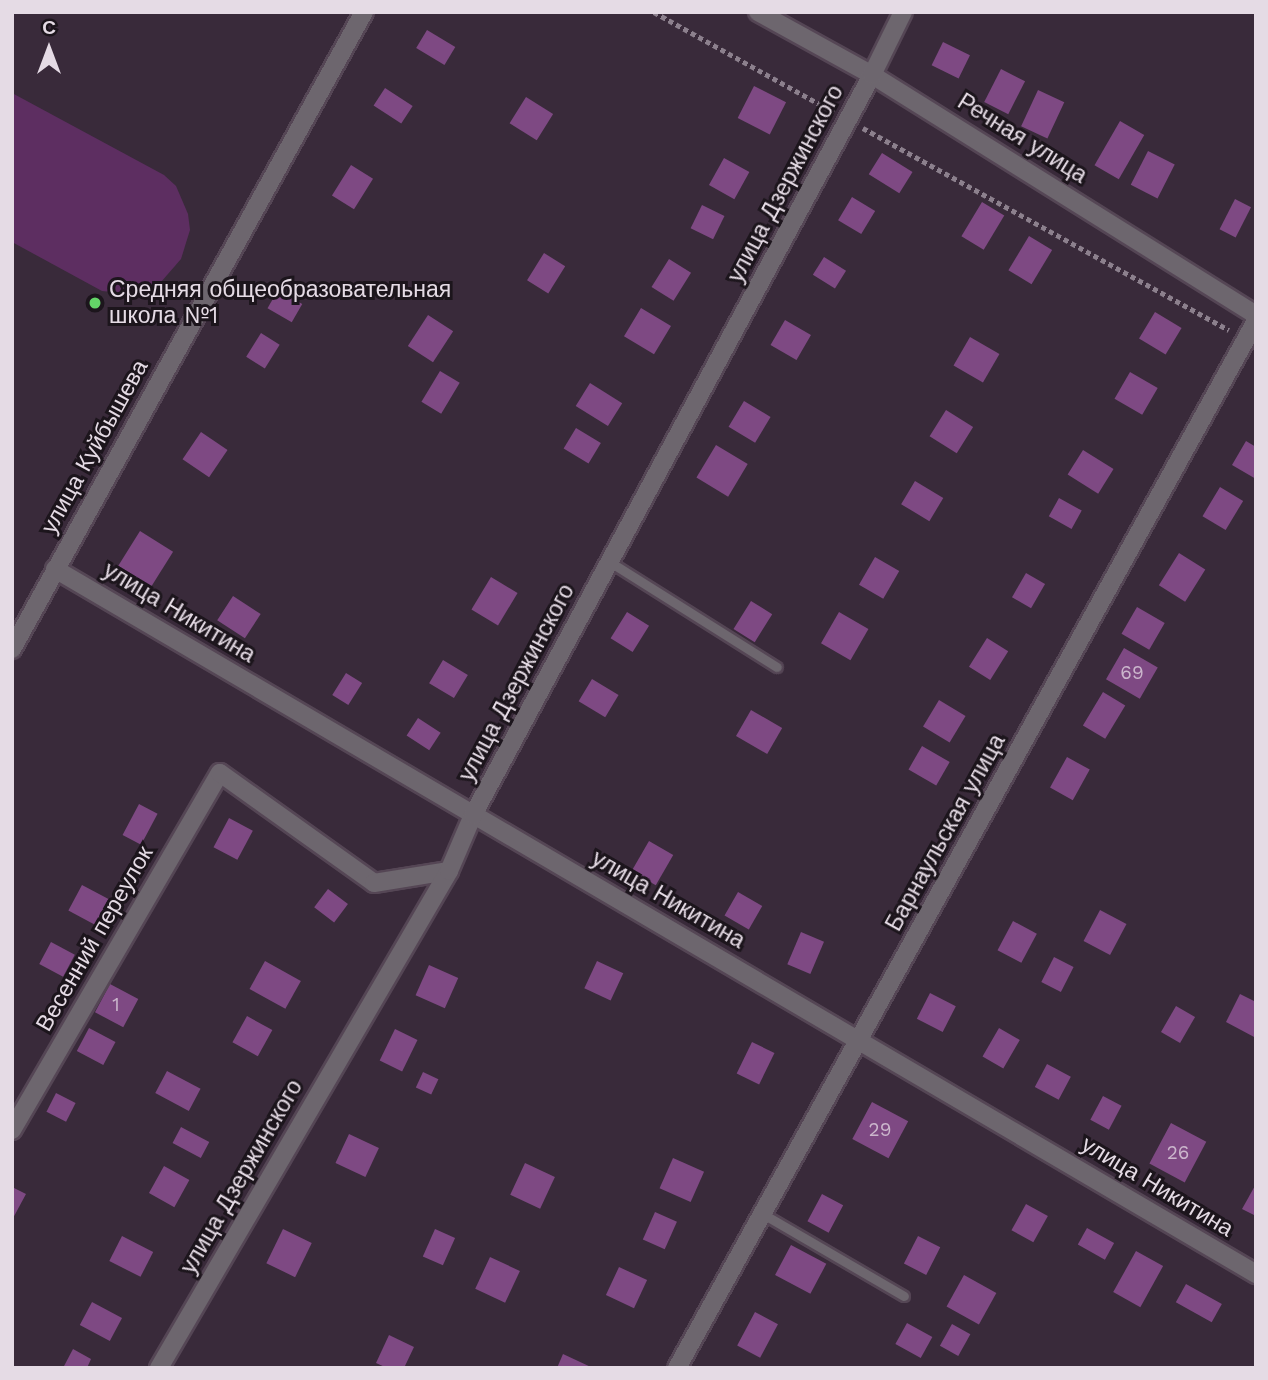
<!DOCTYPE html>
<meta charset="utf-8">
<style>
body{margin:0}
#map{position:relative;width:1268px;height:1380px;overflow:hidden;background:#392a3a;font-family:"Work Sans",sans-serif}
div>[style]{position:absolute}
.green>*{inset:0;background:#5d2e61}
.building>*{inset:0;background:#7e4983;transform-origin:0 0}
.path>*{height:4.5px;margin-top:-2.25px;transform-origin:0;background:repeating-linear-gradient(90deg,#8c808d 0 5px,transparent 0 8.5px)}
.roads{filter:drop-shadow(2px 0 #554655) drop-shadow(-2px 0 #554655) drop-shadow(0 2px #554655) drop-shadow(0 -2px #554655)}
.service>*{height:9px;margin:-4.5px;padding:0 4.5px;transform-origin:4.5px;border-radius:4.5px;background:#6d666e}
.minor>*{height:18px;margin:-9px;padding:0 9px;transform-origin:9px;border-radius:9px;background:#6d666e}
.tertiary>*{height:18px;margin:-9px;padding:0 9px;transform-origin:9px;border-radius:9px;background:#6d666e}
.dots>*{width:19px;height:19px;translate:-50% -50%;box-sizing:border-box;border:4px solid #1c151c;border-radius:50%}
span{translate:-50% -50%;white-space:nowrap;text-align:center;line-height:1.15;-webkit-text-stroke:6px #1c151c;paint-order:stroke}
.number-label{font-size:19px;color:#cbb6cc}
.number-label span{-webkit-text-stroke-width:0}
.street-label{font-size:23px;color:#e5dbe5}
.poi-label{font-size:23px;color:#e5dbe5}
.left{translate:0 -50%;text-align:left}
.frame{position:absolute;inset:0;border:14px solid #e5dbe5;pointer-events:none}
.north{position:absolute;left:14px;top:14px;width:70px;height:70px;-webkit-text-stroke:5px #1c151c;paint-order:stroke;rotate:0deg;font-size:19px;font-weight:700;line-height:28px;text-align:center;color:#e5dbe5}
.north::after{content:'';display:block;margin:auto;width:24px;height:32px;background:#e5dbe5;clip-path:polygon(50% 0,100% 100%,50% 72%,0 100%)}
</style>
<div id="map">
<div class="green">
<div style="clip-path:polygon(12px 93px,164px 175px,176px 186px,188px 214px,190px 230px,181px 259px,161px 282px,132px 294px,102px 291px,12px 242px)"></div>
</div>
<div class="building">
<div style="left:427px;top:30px;width:33px;height:21px;rotate:31deg"></div>
<div style="left:943px;top:42px;width:30px;height:26px;rotate:26deg"></div>
<div style="left:1001px;top:69px;width:27px;height:37px;rotate:27deg"></div>
<div style="left:754px;top:86px;width:36px;height:36px;rotate:27deg"></div>
<div style="left:385px;top:88px;width:33px;height:21px;rotate:33deg"></div>
<div style="left:1038px;top:90px;width:29px;height:40px;rotate:25deg"></div>
<div style="left:526px;top:97px;width:32px;height:31px;rotate:32deg"></div>
<div style="left:1120px;top:121px;width:28px;height:51px;rotate:30deg"></div>
<div style="left:1148px;top:151px;width:30px;height:38px;rotate:27deg"></div>
<div style="left:882px;top:153px;width:36px;height:25px;rotate:32deg"></div>
<div style="left:724px;top:158px;width:29px;height:31px;rotate:29deg"></div>
<div style="left:351px;top:165px;width:26px;height:36px;rotate:32deg"></div>
<div style="left:852px;top:197px;width:27px;height:27px;rotate:31deg"></div>
<div style="left:1235px;top:199px;width:18px;height:34px;rotate:27deg"></div>
<div style="left:982px;top:202px;width:26px;height:40px;rotate:31deg"></div>
<div style="left:702px;top:205px;width:25px;height:26px;rotate:26deg"></div>
<div style="left:1029px;top:236px;width:27px;height:40px;rotate:31deg"></div>
<div style="left:544px;top:253px;width:25px;height:32px;rotate:32deg"></div>
<div style="left:824px;top:257px;width:26px;height:21px;rotate:32deg"></div>
<div style="left:669px;top:259px;width:26px;height:33px;rotate:32deg"></div>
<div style="left:278px;top:290px;width:28px;height:21px;rotate:30deg"></div>
<div style="left:641px;top:308px;width:35px;height:33px;rotate:31deg"></div>
<div style="left:1155px;top:312px;width:31px;height:31px;rotate:31deg"></div>
<div style="left:428px;top:315px;width:30px;height:37px;rotate:33deg"></div>
<div style="left:785px;top:320px;width:30px;height:29px;rotate:30deg"></div>
<div style="left:261px;top:333px;width:22px;height:28px;rotate:32deg"></div>
<div style="left:970px;top:337px;width:34px;height:33px;rotate:30deg"></div>
<div style="left:440px;top:371px;width:23px;height:36px;rotate:31deg"></div>
<div style="left:1130px;top:372px;width:32px;height:31px;rotate:30deg"></div>
<div style="left:590px;top:383px;width:38px;height:27px;rotate:32deg"></div>
<div style="left:744px;top:401px;width:31px;height:30px;rotate:31deg"></div>
<div style="left:946px;top:410px;width:32px;height:31px;rotate:32deg"></div>
<div style="left:576px;top:428px;width:29px;height:24px;rotate:31deg"></div>
<div style="left:201px;top:432px;width:32px;height:33px;rotate:34deg"></div>
<div style="clip-path:polygon(1246px 441px,1256px 447px,1256px 479px,1232px 465px)"></div>
<div style="left:716px;top:445px;width:37px;height:38px;rotate:31deg"></div>
<div style="left:1083px;top:450px;width:36px;height:29px;rotate:32deg"></div>
<div style="left:915px;top:481px;width:33px;height:27px;rotate:31deg"></div>
<div style="left:1220px;top:487px;width:27px;height:34px;rotate:31deg"></div>
<div style="left:1059px;top:498px;width:26px;height:21px;rotate:29deg"></div>
<div style="left:140px;top:531px;width:39px;height:41px;rotate:32deg"></div>
<div style="left:1179px;top:553px;width:31px;height:38px;rotate:32deg"></div>
<div style="left:875px;top:557px;width:28px;height:32px;rotate:30deg"></div>
<div style="left:1026px;top:573px;width:22px;height:28px;rotate:30deg"></div>
<div style="left:491px;top:577px;width:31px;height:38px;rotate:31deg"></div>
<div style="left:233px;top:596px;width:33px;height:29px;rotate:33deg"></div>
<div style="left:751px;top:601px;width:25px;height:33px;rotate:32deg"></div>
<div style="left:1137px;top:607px;width:32px;height:31px;rotate:30deg"></div>
<div style="left:627px;top:612px;width:26px;height:31px;rotate:32deg"></div>
<div style="left:839px;top:612px;width:34px;height:36px;rotate:30deg"></div>
<div style="left:987px;top:638px;width:25px;height:34px;rotate:32deg"></div>
<div style="left:1124px;top:648px;width:39px;height:36px;rotate:30deg"></div>
<div style="left:443px;top:660px;width:29px;height:27px;rotate:31deg"></div>
<div style="left:346px;top:673px;width:19px;height:26px;rotate:32deg"></div>
<div style="left:592px;top:679px;width:31px;height:26px;rotate:31deg"></div>
<div style="left:1103px;top:692px;width:26px;height:39px;rotate:31deg"></div>
<div style="left:939px;top:700px;width:31px;height:31px;rotate:31deg"></div>
<div style="left:751px;top:710px;width:36px;height:30px;rotate:30deg"></div>
<div style="left:418px;top:718px;width:27px;height:21px;rotate:33deg"></div>
<div style="left:922px;top:746px;width:32px;height:27px;rotate:30deg"></div>
<div style="left:1067px;top:757px;width:26px;height:35px;rotate:29deg"></div>
<div style="left:139px;top:804px;width:21px;height:35px;rotate:28deg"></div>
<div style="left:229px;top:818px;width:27px;height:33px;rotate:28deg"></div>
<div style="left:649px;top:841px;width:28px;height:35px;rotate:30deg"></div>
<div style="left:82px;top:885px;width:30px;height:29px;rotate:28deg"></div>
<div style="left:328px;top:889px;width:25px;height:23px;rotate:37deg"></div>
<div style="left:738px;top:892px;width:28px;height:27px;rotate:30deg"></div>
<div style="left:1100px;top:910px;width:30px;height:35px;rotate:28deg"></div>
<div style="left:1013px;top:921px;width:27px;height:33px;rotate:28deg"></div>
<div style="left:801px;top:932px;width:25px;height:35px;rotate:23deg"></div>
<div style="left:51px;top:942px;width:27px;height:25px;rotate:28deg"></div>
<div style="left:1054px;top:957px;width:22px;height:28px;rotate:27deg"></div>
<div style="left:265px;top:961px;width:41px;height:32px;rotate:29deg"></div>
<div style="left:597px;top:961px;width:29px;height:30px;rotate:25deg"></div>
<div style="left:429px;top:965px;width:32px;height:33px;rotate:24deg"></div>
<div style="left:110px;top:984px;width:32px;height:32px;rotate:28deg"></div>
<div style="left:930px;top:993px;width:29px;height:29px;rotate:27deg"></div>
<div style="clip-path:polygon(1240px 994px,1256px 1002px,1256px 1038px,1226px 1022px)"></div>
<div style="left:1176px;top:1006px;width:22px;height:30px;rotate:30deg"></div>
<div style="left:247px;top:1016px;width:29px;height:30px;rotate:29deg"></div>
<div style="left:89px;top:1028px;width:30px;height:26px;rotate:28deg"></div>
<div style="left:999px;top:1028px;width:24px;height:33px;rotate:30deg"></div>
<div style="left:395px;top:1029px;width:25px;height:35px;rotate:26deg"></div>
<div style="left:752px;top:1042px;width:25px;height:35px;rotate:26deg"></div>
<div style="left:1047px;top:1064px;width:27px;height:26px;rotate:28deg"></div>
<div style="left:167px;top:1071px;width:38px;height:25px;rotate:28deg"></div>
<div style="left:423px;top:1072px;width:17px;height:17px;rotate:25deg"></div>
<div style="left:56px;top:1093px;width:22px;height:21px;rotate:27deg"></div>
<div style="left:1103px;top:1096px;width:21px;height:27px;rotate:28deg"></div>
<div style="left:872px;top:1102px;width:41px;height:42px;rotate:28deg"></div>
<div style="left:1171px;top:1123px;width:40px;height:46px;rotate:28deg"></div>
<div style="left:181px;top:1127px;width:32px;height:18px;rotate:28deg"></div>
<div style="left:349px;top:1134px;width:33px;height:32px;rotate:25deg"></div>
<div style="left:673px;top:1158px;width:34px;height:33px;rotate:24deg"></div>
<div style="left:525px;top:1163px;width:33px;height:35px;rotate:25deg"></div>
<div style="left:164px;top:1166px;width:29px;height:31px;rotate:29deg"></div>
<div style="clip-path:polygon(1256px 1184px,1256px 1216px,1242px 1209px)"></div>
<div style="clip-path:polygon(12px 1187px,26px 1194px,12px 1220px)"></div>
<div style="left:822px;top:1194px;width:24px;height:31px;rotate:28deg"></div>
<div style="left:1026px;top:1204px;width:25px;height:30px;rotate:29deg"></div>
<div style="left:655px;top:1212px;width:24px;height:30px;rotate:24deg"></div>
<div style="left:1087px;top:1228px;width:31px;height:19px;rotate:29deg"></div>
<div style="left:283px;top:1229px;width:32px;height:38px;rotate:26deg"></div>
<div style="left:435px;top:1229px;width:22px;height:30px;rotate:24deg"></div>
<div style="left:122px;top:1236px;width:35px;height:28px;rotate:27deg"></div>
<div style="left:918px;top:1236px;width:25px;height:31px;rotate:27deg"></div>
<div style="left:791px;top:1245px;width:40px;height:34px;rotate:28deg"></div>
<div style="left:1136px;top:1251px;width:31px;height:47px;rotate:29deg"></div>
<div style="left:490px;top:1257px;width:33px;height:35px;rotate:25deg"></div>
<div style="left:619px;top:1267px;width:31px;height:31px;rotate:25deg"></div>
<div style="left:964px;top:1275px;width:37px;height:36px;rotate:29deg"></div>
<div style="left:1186px;top:1284px;width:41px;height:21px;rotate:29deg"></div>
<div style="left:92px;top:1302px;width:34px;height:26px;rotate:28deg"></div>
<div style="left:755px;top:1312px;width:26px;height:38px;rotate:28deg"></div>
<div style="left:907px;top:1323px;width:29px;height:24px;rotate:29deg"></div>
<div style="left:952px;top:1324px;width:21px;height:25px;rotate:29deg"></div>
<div style="clip-path:polygon(389px 1335px,414px 1347px,404px 1368px,387px 1368px,376px 1363px)"></div>
<div style="clip-path:polygon(73px 1349px,91px 1359px,87px 1368px,63px 1368px)"></div>
<div style="clip-path:polygon(563px 1354px,593px 1368px,557px 1368px)"></div>
</div>
<div class="path">
<div style="left:654px;top:12px;width:206px;rotate:29.1deg"></div>
<div style="left:863px;top:128px;width:418px;rotate:28.9deg"></div>
</div>
<div class="roads">
<div class="service">
<div style="left:610px;top:562px;width:197px;rotate:32.2deg"></div>
<div style="left:763px;top:1214px;width:163px;rotate:30.2deg"></div>
</div>
<div class="minor">
<div style="left:758px;top:12px;width:130px;rotate:28.9deg"></div>
<div style="left:872px;top:75px;width:453px;rotate:32deg"></div>
<div style="left:55px;top:569px;width:1393px;rotate:30.41deg"></div>
<div style="left:12px;top:649px;width:728px;rotate:-61.08deg"></div>
<div style="left:12px;top:1130px;width:413px;rotate:-59.8deg"></div>
<div style="left:220px;top:773px;width:189px;rotate:35.5deg"></div>
<div style="left:374px;top:883px;width:76px;rotate:-9.1deg"></div>
<div style="left:159px;top:1368px;width:575px;rotate:-59.74deg"></div>
<div style="left:449px;top:871px;width:61px;rotate:-66.8deg"></div>
<div style="left:473px;top:815px;width:841px;rotate:-61.67deg"></div>
<div style="left:872px;top:75px;width:70px;rotate:-63.8deg"></div>
</div>
<div class="tertiary">
<div style="left:677px;top:1368px;width:1196px;rotate:-61.06deg"></div>
</div>
</div>
<div class="dots">
<div style="left:95px;top:303px;background:#64d468"></div>
</div>
<div class="number-label">
<span style="left:1132px;top:673px">69</span>
<span style="left:116px;top:1005px">1</span>
<span style="left:880px;top:1130px">29</span>
<span style="left:1178px;top:1153px">26</span>
</div>
<div class="street-label">
<span style="left:1022px;top:139px;rotate:32deg">Речная улица</span>
<span style="left:786px;top:184px;rotate:-62deg">улица Дзержинского</span>
<span style="left:95px;top:447px;rotate:-61deg">улица Куйбышева</span>
<span style="left:179px;top:613px;rotate:31deg">улица Никитина</span>
<span style="left:517px;top:683px;rotate:-62deg">улица Дзержинского</span>
<span style="left:946px;top:833px;rotate:-61deg">Барнаульская улица</span>
<span style="left:668px;top:900px;rotate:30deg">улица Никитина</span>
<span style="left:95px;top:939px;rotate:-60deg">Весенний переулок</span>
<span style="left:242px;top:1177px;rotate:-60deg">улица Дзержинского</span>
<span style="left:1157px;top:1187px;rotate:31deg">улица Никитина</span>
</div>
<div class="poi-label">
<span class="left" style="left:109px;top:303px">Средняя общеобразовательная<br>школа №1</span>
</div>
<div class="frame"></div>
<div class="north">С</div>
</div>
